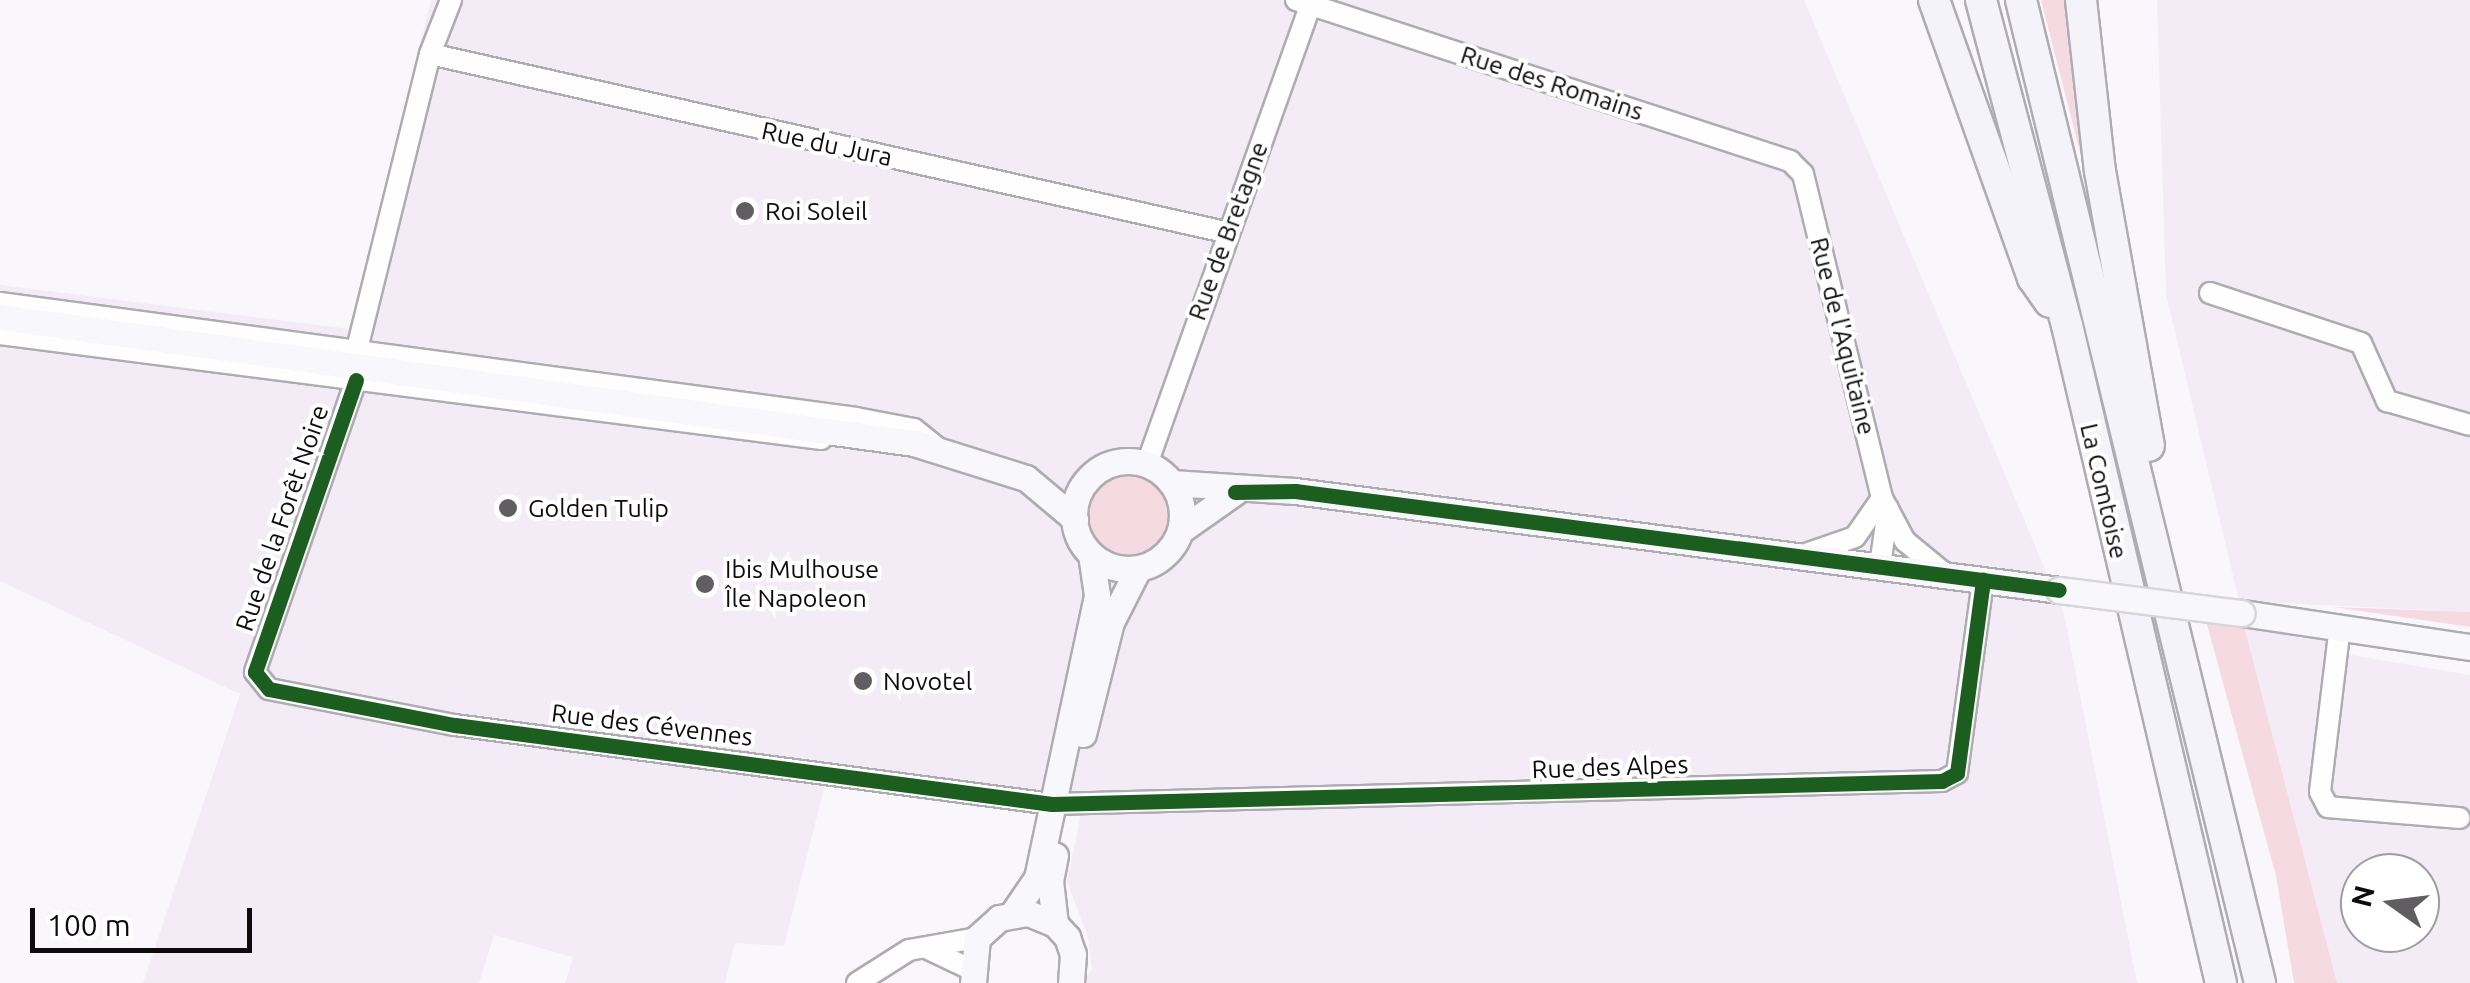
<!DOCTYPE html>
<meta charset="utf-8">
<style>
body{margin:0}
#map{position:relative;width:2470px;height:983px;overflow:hidden;background:#faf7fc;font-family:Ubuntu,sans-serif}
div>[style]{position:absolute}
.built>*{inset:0;background:#f3ebf6}
.green>*{inset:0;background:#f6dae1}
.round{border-radius:50%}
.roads{filter:drop-shadow(2px 0 #aeacb0) drop-shadow(-2px 0 #aeacb0) drop-shadow(0 2px #aeacb0) drop-shadow(0 -2px #aeacb0)}
.minor>*{height:20px;margin:-10px;padding:0 10px;transform-origin:10px;border-radius:10px;background:#fefeff}
.major>*{height:25px;margin:-12.5px;padding:0 12.5px;transform-origin:12.5px;border-radius:12.5px;background:#f8f7fb}
.major>.ring{margin:-12.5px;padding:0;box-sizing:content-box;background:none;border:25px solid #f8f7fb;border-radius:50%}
.highway>*{height:30px;margin:-15px;padding:0 15px;transform-origin:15px;border-radius:15px;background:#f3f3f9}
.bridges{filter:drop-shadow(2px 0 #d7d5d8) drop-shadow(-2px 0 #d7d5d8) drop-shadow(0 2px #d7d5d8) drop-shadow(0 -2px #d7d5d8)}
.major-bridge>*{height:25px;margin:-12.5px;padding:0 12.5px;transform-origin:12.5px;border-radius:12.5px;background:#f8f7fb}
.cycleway>*{height:15px;margin:-7.5px;padding:0 7.5px;transform-origin:7.5px;border-radius:7.5px;background:#1b5e20}
.dots>*{width:28px;height:28px;translate:-50% -50%;box-sizing:border-box;border:5px solid #fff;border-radius:50%}
span{translate:-50% -50%;white-space:nowrap;text-align:center;line-height:1.15;-webkit-text-stroke:8px #fff;paint-order:stroke}
.street-label{font-size:25px;color:#0d0b0e}
.poi-label{font-size:25px;color:#0d0b0e}
.left{translate:0 -50%;text-align:left}
.north{position:absolute;left:2340px;top:853px;width:100px;height:100px;box-sizing:border-box;background:#fff;border:2px solid #9e9d9f;border-radius:50%;rotate:284deg;font-size:28px;font-weight:700;line-height:40px;text-align:center;color:#0d0b0e}
.north::after{content:'';display:block;margin:auto;width:35px;height:45px;background:#605e61;clip-path:polygon(50% 0,100% 100%,50% 72%,0 100%)}
.scale{position:absolute;left:30px;top:908px;width:222px;height:45px;box-sizing:border-box;border:5px solid #0d0b0e;border-top:0;padding-left:12px;font-size:30px;line-height:35px;white-space:nowrap;color:#0d0b0e;-webkit-text-stroke:8px #fff;paint-order:stroke}
</style>
<div id="map">
<div class="built">
<div style="clip-path:polygon(431px 0,1804px 0,2064px 614px,2137px 983px,1083px 983px,1092px 969px,1088px 937px,1067px 882px,1081px 814px,825px 785px,784px 946px,735px 943px,725px 983px,565px 983px,573px 957px,494px 935px,479px 983px,143px 983px,240px 694px,0 581px,0 285px,350px 329px)"></div>
<div style="clip-path:polygon(2157px 0,2470px 0,2470px 419px,2383px 410px,2470px 436px,2470px 612px,2239px 601px,2166px 294px)"></div>
<div style="clip-path:polygon(evenodd,2244px 626px,2328px 641px,2328px 651px,2470px 675px,2470px 983px,2337px 983px,2244px 626px,2360px 873px,2420px 873px,2420px 933px,2360px 933px,2360px 873px)"></div>
</div>
<div class="green">
<div style="clip-path:polygon(2041px 0,2069px 0,2082px 160px)"></div>
<div class="round" style="left:1083px;top:473px;width:86px;height:86px"></div>
<div style="clip-path:polygon(2333px 607px,2470px 612px,2470px 627px)"></div>
<div style="clip-path:polygon(2206px 621px,2244px 626px,2337px 983px,2294px 983px,2276px 876px)"></div>
</div>
<div class="roads">
<div class="minor">
<div style="left:1296px;top:0;width:520px;rotate:18.05deg"></div>
<div style="left:1790px;top:161px;width:18px;rotate:45deg"></div>
<div style="left:1803px;top:174px;width:333px;rotate:76.3deg"></div>
<div style="left:1882px;top:498px;width:49px;rotate:61.9deg"></div>
<div style="left:1905px;top:541px;width:52px;rotate:39.5deg"></div>
<div style="left:430px;top:54px;width:815px;rotate:12.62deg"></div>
<div style="left:2210px;top:293px;width:159px;rotate:18.3deg"></div>
<div style="left:2361px;top:343px;width:64px;rotate:65.9deg"></div>
<div style="left:2387px;top:401px;width:86px;rotate:16.1deg"></div>
<div style="left:0;top:303px;width:864px;rotate:7.65deg"></div>
<div style="left:856px;top:418px;width:59px;rotate:10.7deg"></div>
<div style="left:914px;top:429px;width:28px;rotate:39deg"></div>
<div style="left:0;top:334px;width:828px;rotate:7.29deg"></div>
<div style="left:357px;top:349px;width:304px;rotate:-76.1deg"></div>
<div style="left:430px;top:54px;width:58px;rotate:-68.7deg"></div>
<div style="left:356px;top:380px;width:309px;rotate:109.1deg"></div>
<div style="left:255px;top:672px;width:22px;rotate:51deg"></div>
<div style="left:269px;top:689px;width:189px;rotate:11deg"></div>
<div style="left:455px;top:725px;width:602px;rotate:7.54deg"></div>
<div style="left:1052px;top:804px;width:890px;rotate:-1.48deg"></div>
<div style="left:1942px;top:781px;width:17px;rotate:-28deg"></div>
<div style="left:1957px;top:773px;width:195px;rotate:-82.3deg"></div>
<div style="left:1147px;top:464px;width:492px;rotate:-70.4deg"></div>
<div style="left:1803px;top:555px;width:55px;rotate:-19.1deg"></div>
<div style="left:1855px;top:537px;width:47px;rotate:-55.3deg"></div>
<div style="left:1880px;top:566px;width:58px;rotate:-82deg"></div>
<div style="left:2340px;top:626px;width:167px;rotate:96.9deg"></div>
<div style="left:2320px;top:792px;width:17px;rotate:62deg"></div>
<div style="left:2328px;top:807px;width:132px;rotate:4.8deg"></div>
<div style="left:926px;top:948px;width:49px;rotate:25.5deg"></div>
<div style="left:857px;top:983px;width:62px;rotate:-32.4deg"></div>
<div style="left:909px;top:950px;width:69px;rotate:-10deg"></div>
</div>
<div class="major">
<div style="left:0;top:317px;width:923px;rotate:7.85deg"></div>
<div style="left:914px;top:443px;width:117px;rotate:17.4deg"></div>
<div style="left:1026px;top:478px;width:64px;rotate:39.9deg"></div>
<div class="ring" style="left:1074px;top:461px;width:83px;height:83px"></div>
<div style="left:1172px;top:483px;width:123px;rotate:3.7deg"></div>
<div style="left:1295px;top:491px;width:770px;rotate:7.38deg"></div>
<div style="left:1181px;top:530px;width:66px;rotate:-35.1deg"></div>
<div style="left:2242px;top:613px;width:231px;rotate:8.5deg"></div>
<div style="left:1083px;top:734px;width:115px;rotate:-76deg"></div>
<div style="left:1111px;top:622px;width:59px;rotate:-63deg"></div>
<div style="left:1013px;top:913px;width:42px;rotate:-55.6deg"></div>
<div style="left:1037px;top:878px;width:289px;rotate:-78deg"></div>
<div style="left:1097px;top:595px;width:41px;rotate:-98.3deg"></div>
<div style="left:1055px;top:924px;width:43px;rotate:-96.6deg"></div>
<div style="left:1050px;top:881px;width:26px;rotate:-79deg"></div>
<div style="left:973px;top:983px;width:45px;rotate:-84.9deg"></div>
<div style="left:977px;top:938px;width:30px;rotate:-42deg"></div>
<div style="left:999px;top:918px;width:29px;rotate:-10deg"></div>
<div style="left:1028px;top:913px;width:29px;rotate:22deg"></div>
<div style="left:1055px;top:924px;width:18px;rotate:47deg"></div>
<div style="left:1067px;top:937px;width:18px;rotate:71deg"></div>
<div style="left:1073px;top:954px;width:29px;rotate:94deg"></div>
</div>
<div class="highway">
<div style="left:1934px;top:0;width:295px;rotate:70.4deg"></div>
<div style="left:2033px;top:278px;width:29px;rotate:55deg"></div>
<div style="left:1981px;top:0;width:336px;rotate:75.2deg"></div>
<div style="left:2067px;top:325px;width:676px;rotate:76.83deg"></div>
<div style="left:2021px;top:0;width:1012px;rotate:76.33deg"></div>
<div style="left:2081px;top:0;width:172px;rotate:83.7deg"></div>
<div style="left:2100px;top:171px;width:279px;rotate:79.9deg"></div>
</div>
</div>
<div class="bridges">
<div class="major-bridge">
<div style="left:2059px;top:590px;width:184px;rotate:7.2deg"></div>
</div>
</div>
<div class="cycleway">
<div style="left:356px;top:380px;width:309px;rotate:109.1deg"></div>
<div style="left:255px;top:672px;width:22px;rotate:51deg"></div>
<div style="left:269px;top:689px;width:189px;rotate:11deg"></div>
<div style="left:455px;top:725px;width:602px;rotate:7.54deg"></div>
<div style="left:1052px;top:804px;width:890px;rotate:-1.48deg"></div>
<div style="left:1942px;top:781px;width:17px;rotate:-28deg"></div>
<div style="left:1957px;top:773px;width:195px;rotate:-82.3deg"></div>
<div style="left:1235px;top:492px;width:60px;rotate:-1deg"></div>
<div style="left:1295px;top:491px;width:770px;rotate:7.38deg"></div>
</div>
<div class="dots">
<div style="left:745px;top:211px;background:#605e61"></div>
<div style="left:508px;top:508px;background:#605e61"></div>
<div style="left:705px;top:584px;background:#605e61"></div>
<div style="left:863px;top:681px;background:#605e61"></div>
</div>
<div class="street-label">
<span style="left:1552px;top:83px;rotate:18deg">Rue des Romains</span>
<span style="left:827px;top:144px;rotate:12deg">Rue du Jura</span>
<span style="left:1228px;top:231px;rotate:-70deg">Rue de Bretagne</span>
<span style="left:1843px;top:336px;rotate:76deg">Rue de l'Aquitaine</span>
<span style="left:2104px;top:491px;rotate:77deg">La Comtoise</span>
<span style="left:282px;top:518px;rotate:-71deg">Rue de la Forêt Noire</span>
<span style="left:652px;top:725px;rotate:7deg">Rue des Cévennes</span>
<span style="left:1610px;top:767px;rotate:-2deg">Rue des Alpes</span>
</div>
<div class="poi-label">
<span class="left" style="left:765px;top:211px">Roi Soleil</span>
<span class="left" style="left:528px;top:508px">Golden Tulip</span>
<span class="left" style="left:725px;top:584px">Ibis Mulhouse<br>Île Napoleon</span>
<span class="left" style="left:883px;top:681px">Novotel</span>
</div>
<div class="north">N</div>
<div class="scale">100 m</div>
</div>
